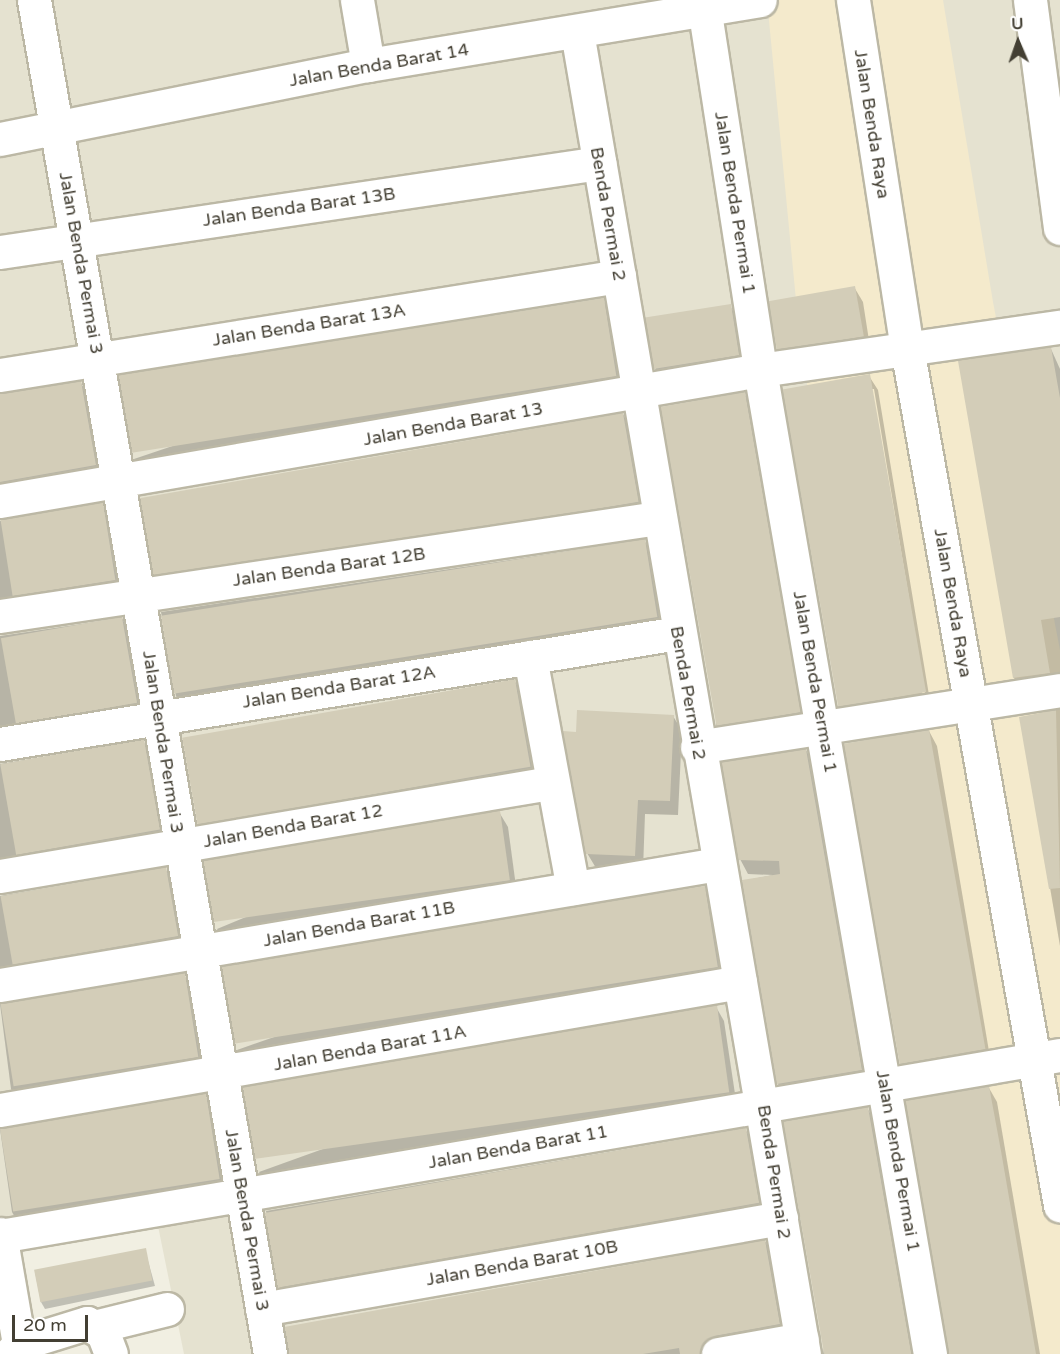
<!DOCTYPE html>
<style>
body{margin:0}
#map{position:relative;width:1060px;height:1354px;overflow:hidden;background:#f1efe2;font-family:"Varela Round",sans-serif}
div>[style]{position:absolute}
.residential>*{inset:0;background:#e5e2d0}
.commercial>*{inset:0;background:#f4eacc}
.shadow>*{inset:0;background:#0003}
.building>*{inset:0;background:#d3cdb8;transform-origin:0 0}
.roads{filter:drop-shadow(2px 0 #bcb8a5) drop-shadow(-2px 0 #bcb8a5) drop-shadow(0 2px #bcb8a5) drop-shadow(0 -2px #bcb8a5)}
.minor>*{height:33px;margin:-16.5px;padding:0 16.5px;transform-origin:16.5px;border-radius:16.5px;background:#fff}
span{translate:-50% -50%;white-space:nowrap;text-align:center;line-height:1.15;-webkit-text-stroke:6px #fff;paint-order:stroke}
.street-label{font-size:18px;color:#433f33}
.north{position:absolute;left:988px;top:12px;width:60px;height:60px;-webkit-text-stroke:4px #fff;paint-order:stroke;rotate:358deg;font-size:16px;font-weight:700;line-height:24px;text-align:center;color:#433f33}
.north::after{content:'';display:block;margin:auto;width:21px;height:27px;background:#433f33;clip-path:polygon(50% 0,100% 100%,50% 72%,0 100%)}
.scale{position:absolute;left:12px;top:1315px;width:76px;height:27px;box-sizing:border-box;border:3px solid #433f33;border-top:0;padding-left:8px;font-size:18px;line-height:21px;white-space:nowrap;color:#433f33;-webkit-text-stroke:4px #fff;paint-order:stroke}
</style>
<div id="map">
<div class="residential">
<div style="clip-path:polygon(0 0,1060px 0,1060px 1354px,184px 1354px,158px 1226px,0 1247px)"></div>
</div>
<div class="commercial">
<div style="clip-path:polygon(767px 0,943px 0,993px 302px,1060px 650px,1060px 1354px,980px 1354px,869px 709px,801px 352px)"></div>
</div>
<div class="shadow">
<div style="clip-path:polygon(854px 287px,863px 302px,870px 347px,786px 363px,777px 348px)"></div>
<div style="clip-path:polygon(603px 300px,611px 314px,624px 390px,143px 473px,134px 459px)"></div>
<div style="clip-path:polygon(730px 306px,739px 321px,746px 369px,664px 383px,655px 369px)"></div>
<div style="clip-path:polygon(1051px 349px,1060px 369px,1060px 688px,1023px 692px,1014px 678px,960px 362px)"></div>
<div style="clip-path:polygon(evenodd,869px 376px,878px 390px,931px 707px,847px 720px,839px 705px,869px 376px,871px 389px,874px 389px,926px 700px,923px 700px,871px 389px)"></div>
<div style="clip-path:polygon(81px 383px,89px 397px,103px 480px,0 501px,0 395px)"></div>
<div style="clip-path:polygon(744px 393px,752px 408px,807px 726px,725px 739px,716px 725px)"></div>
<div style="clip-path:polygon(623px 414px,631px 429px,646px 516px,163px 588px,155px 574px)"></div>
<div style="clip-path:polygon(102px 504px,110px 519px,123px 594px,0 616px,0 521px)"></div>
<div style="clip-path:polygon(644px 540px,653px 555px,666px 632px,184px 710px,176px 696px,161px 612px)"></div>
<div style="clip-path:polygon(122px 618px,130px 633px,145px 717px,0 744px,0 636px)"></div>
<div style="clip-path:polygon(514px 680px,523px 695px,539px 782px,206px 838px,198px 823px)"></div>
<div style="clip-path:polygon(1060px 709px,1060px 946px,1021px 718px)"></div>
<div style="clip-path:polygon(673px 716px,682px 731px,678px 815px,645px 814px,643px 870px,596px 868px,587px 853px,577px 733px)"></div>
<div style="clip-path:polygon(929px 731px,937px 746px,991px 1063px,909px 1078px,900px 1063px)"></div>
<div style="clip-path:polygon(143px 741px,151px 756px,167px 844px,0 876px,0 764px)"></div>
<div style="clip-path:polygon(806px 750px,814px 765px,869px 1084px,787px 1098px,778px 1084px,743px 881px,773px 875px,748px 874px,740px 859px)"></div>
<div style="clip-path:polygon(499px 812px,508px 827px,517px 894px,225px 944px,217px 929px)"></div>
<div style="clip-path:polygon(165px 869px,174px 883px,185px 950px,0 983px,0 896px)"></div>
<div style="clip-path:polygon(704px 887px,712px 902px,726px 981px,246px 1064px,237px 1050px)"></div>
<div style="clip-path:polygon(184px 975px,192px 989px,206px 1071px,19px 1103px,11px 1089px,0 1004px)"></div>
<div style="clip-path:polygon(716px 1007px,724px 1021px,737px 1107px,267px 1187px,259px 1172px)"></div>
<div style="clip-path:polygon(989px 1088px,997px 1102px,1040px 1354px,950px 1354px)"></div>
<div style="clip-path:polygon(205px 1095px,213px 1110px,228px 1193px,20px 1226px,12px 1212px,0 1129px)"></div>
<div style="clip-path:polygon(867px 1108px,876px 1123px,916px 1354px,823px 1354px)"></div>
<div style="clip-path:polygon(745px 1129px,754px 1144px,766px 1217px,287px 1298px,278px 1283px,266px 1211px)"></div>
<div style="clip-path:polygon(765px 1241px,773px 1256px,787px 1338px,718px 1354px,289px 1354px)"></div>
<div style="clip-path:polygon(145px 1250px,155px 1286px,45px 1309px,41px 1302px,35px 1272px)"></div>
</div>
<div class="building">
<div style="left:855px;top:286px;width:51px;height:88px;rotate:80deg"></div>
<div style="left:604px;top:298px;width:79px;height:492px;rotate:81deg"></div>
<div style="left:731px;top:304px;width:52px;height:87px;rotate:81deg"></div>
<div style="clip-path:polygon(1051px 347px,1060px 398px,1060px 617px,1041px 620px,1050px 673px,1013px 678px,958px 361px)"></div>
<div style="left:870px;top:374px;width:323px;height:89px;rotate:80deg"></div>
<div style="clip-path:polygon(81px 381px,96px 465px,0 482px,0 394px)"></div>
<div style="left:745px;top:392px;width:325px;height:86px;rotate:80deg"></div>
<div style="left:623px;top:413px;width:90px;height:491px;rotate:80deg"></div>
<div style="left:103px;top:502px;width:79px;height:104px;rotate:81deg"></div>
<div style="left:645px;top:539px;width:79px;height:490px;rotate:81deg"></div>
<div style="left:122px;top:617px;width:87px;height:123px;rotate:80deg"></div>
<div style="left:515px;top:679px;width:89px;height:338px;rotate:80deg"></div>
<div style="clip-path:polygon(577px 710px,674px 715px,670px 801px,638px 800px,635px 856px,586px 854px,563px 731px,576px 732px)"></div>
<div style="clip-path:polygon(1056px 710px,1060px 888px,1049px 889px,1019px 717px)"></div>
<div style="left:929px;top:729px;width:325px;height:87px;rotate:80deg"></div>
<div style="left:144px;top:739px;width:92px;height:146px;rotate:80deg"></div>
<div style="clip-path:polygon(806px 749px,862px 1070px,777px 1084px,742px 880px,780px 874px,779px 861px,738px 860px,721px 762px)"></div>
<div style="left:500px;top:810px;width:71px;height:301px;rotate:82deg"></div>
<div style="left:166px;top:867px;width:70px;height:168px;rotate:80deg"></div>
<div style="left:705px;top:886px;width:82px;height:490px;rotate:81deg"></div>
<div style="left:185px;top:973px;width:85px;height:187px;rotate:81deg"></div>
<div style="left:717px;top:1005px;width:88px;height:481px;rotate:82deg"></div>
<div style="clip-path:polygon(989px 1086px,1001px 1151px,1036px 1354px,948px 1354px,905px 1100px)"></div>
<div style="left:206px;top:1093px;width:87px;height:209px;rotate:81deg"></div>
<div style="left:868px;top:1107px;width:251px;height:86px;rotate:80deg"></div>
<div style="left:746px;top:1128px;width:76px;height:489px;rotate:80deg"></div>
<div style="clip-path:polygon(765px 1240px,780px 1324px,714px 1336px,700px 1354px,680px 1354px,679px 1348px,643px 1354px,288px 1354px,284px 1327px)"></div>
<div style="left:146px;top:1248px;width:33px;height:114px;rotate:79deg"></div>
</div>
<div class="roads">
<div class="minor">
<div style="left:34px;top:0;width:1374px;rotate:80.11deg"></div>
<div style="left:357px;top:0;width:66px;rotate:80.4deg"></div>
<div style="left:703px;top:0;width:374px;rotate:81.2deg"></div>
<div style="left:760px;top:370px;width:999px;rotate:80.2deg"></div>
<div style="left:853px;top:0;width:352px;rotate:81.2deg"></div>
<div style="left:907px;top:348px;width:871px;rotate:79.88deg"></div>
<div style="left:1030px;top:0;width:230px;rotate:82.5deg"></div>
<div style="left:577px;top:32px;width:1341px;rotate:80.26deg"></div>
<div style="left:0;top:139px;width:375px;rotate:-11.4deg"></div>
<div style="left:368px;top:65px;width:397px;rotate:-9.4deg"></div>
<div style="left:0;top:252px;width:606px;rotate:-8.45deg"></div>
<div style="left:0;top:375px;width:627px;rotate:-9.09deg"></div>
<div style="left:0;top:501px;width:771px;rotate:-9.78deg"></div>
<div style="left:760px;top:370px;width:303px;rotate:-8.2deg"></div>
<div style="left:0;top:616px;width:664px;rotate:-8.48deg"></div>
<div style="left:530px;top:657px;width:235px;rotate:79.5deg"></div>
<div style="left:0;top:744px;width:687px;rotate:-9.3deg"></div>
<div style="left:697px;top:747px;width:367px;rotate:-8.9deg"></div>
<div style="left:0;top:876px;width:558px;rotate:-9.6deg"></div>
<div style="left:0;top:985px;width:728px;rotate:-9.57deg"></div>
<div style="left:0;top:1110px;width:751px;rotate:-9.81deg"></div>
<div style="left:0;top:1234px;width:112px;rotate:80.2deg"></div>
<div style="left:0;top:1236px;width:1075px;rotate:-9.69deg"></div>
<div style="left:262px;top:1309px;width:527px;rotate:-9.94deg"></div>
<div style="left:98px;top:1326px;width:71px;rotate:-13.8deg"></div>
<div style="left:10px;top:1354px;width:13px;rotate:-48deg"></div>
<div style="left:19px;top:1344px;width:71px;rotate:-17.2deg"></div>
<div style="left:87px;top:1323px;width:19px;rotate:32deg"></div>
<div style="left:103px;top:1333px;width:22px;rotate:69deg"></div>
<div style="left:718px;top:1354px;width:85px;rotate:-10.1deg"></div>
</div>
</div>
<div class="street-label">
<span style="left:379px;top:65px;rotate:-10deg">Jalan Benda Barat 14</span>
<span style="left:872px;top:124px;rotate:81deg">Jalan Benda Raya</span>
<span style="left:735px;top:203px;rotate:81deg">Jalan Benda Permai 1</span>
<span style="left:299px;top:207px;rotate:-8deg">Jalan Benda Barat 13B</span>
<span style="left:608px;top:214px;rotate:80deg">Benda Permai 2</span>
<span style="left:81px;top:263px;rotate:80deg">Jalan Benda Permai 3</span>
<span style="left:309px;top:325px;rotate:-9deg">Jalan Benda Barat 13A</span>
<span style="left:453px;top:424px;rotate:-10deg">Jalan Benda Barat 13</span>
<span style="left:329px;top:567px;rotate:-8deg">Jalan Benda Barat 12B</span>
<span style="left:953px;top:603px;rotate:80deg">Jalan Benda Raya</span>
<span style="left:815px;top:682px;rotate:80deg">Jalan Benda Permai 1</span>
<span style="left:339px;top:687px;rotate:-9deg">Jalan Benda Barat 12A</span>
<span style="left:688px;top:693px;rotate:80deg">Benda Permai 2</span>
<span style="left:163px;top:742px;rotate:81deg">Jalan Benda Permai 3</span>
<span style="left:293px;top:826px;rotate:-10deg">Jalan Benda Barat 12</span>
<span style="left:359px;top:924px;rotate:-10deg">Jalan Benda Barat 11B</span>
<span style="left:370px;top:1048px;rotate:-10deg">Jalan Benda Barat 11A</span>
<span style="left:518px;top:1147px;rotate:-10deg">Jalan Benda Barat 11</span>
<span style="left:898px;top:1161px;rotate:80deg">Jalan Benda Permai 1</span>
<span style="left:774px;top:1172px;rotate:81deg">Benda Permai 2</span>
<span style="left:247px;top:1220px;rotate:80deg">Jalan Benda Permai 3</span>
<span style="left:522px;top:1263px;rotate:-10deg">Jalan Benda Barat 10B</span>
</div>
<div class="north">U</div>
<div class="scale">20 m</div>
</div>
